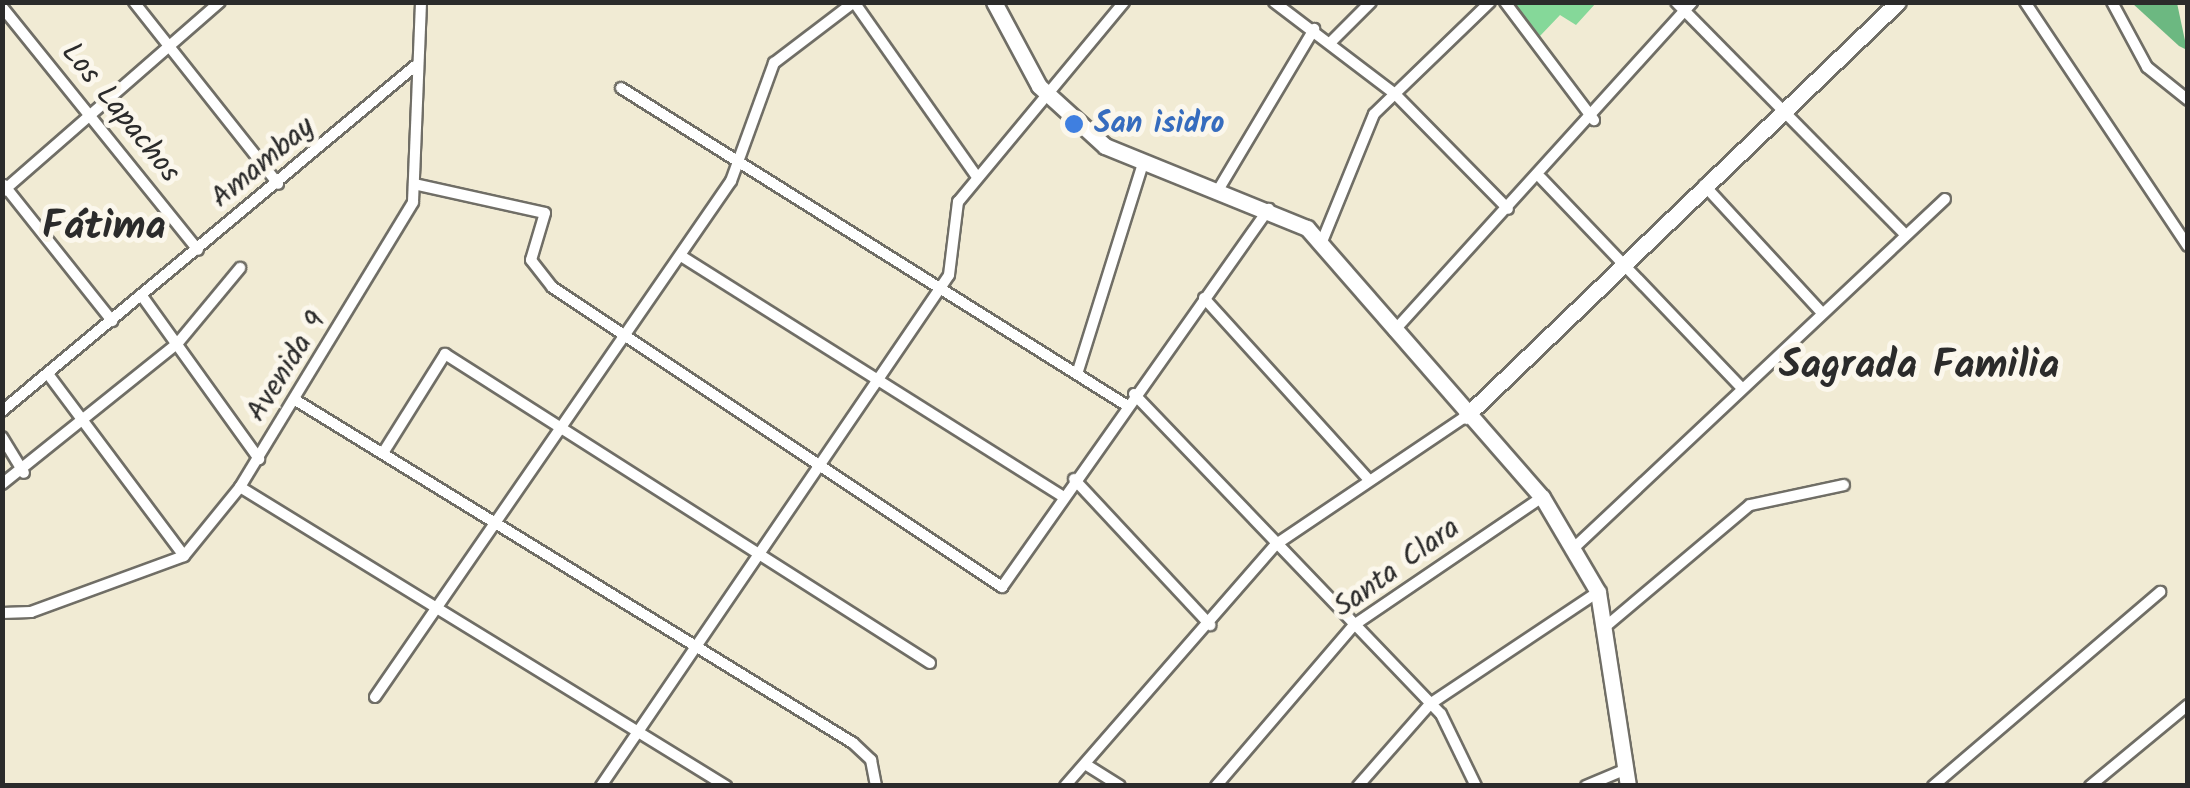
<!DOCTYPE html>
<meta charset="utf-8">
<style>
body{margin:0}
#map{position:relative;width:2190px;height:788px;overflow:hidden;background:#f1ebd4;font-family:Kalam,sans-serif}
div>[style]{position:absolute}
.green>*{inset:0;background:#85d899}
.forest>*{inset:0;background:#6cb881}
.roads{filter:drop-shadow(2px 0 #706e66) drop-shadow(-2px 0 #706e66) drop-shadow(0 2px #706e66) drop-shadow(0 -2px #706e66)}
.minor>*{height:10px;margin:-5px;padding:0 5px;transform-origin:5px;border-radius:5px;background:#fff}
.secondary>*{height:15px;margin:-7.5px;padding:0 7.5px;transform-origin:7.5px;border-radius:7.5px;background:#fff}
.dots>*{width:28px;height:28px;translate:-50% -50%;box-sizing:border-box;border:5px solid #fbf7ec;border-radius:50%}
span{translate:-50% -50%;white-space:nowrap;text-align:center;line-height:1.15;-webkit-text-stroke:10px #fbf7ec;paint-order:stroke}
.street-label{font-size:30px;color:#2b2b2b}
.shop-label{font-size:30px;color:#366cbe;font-weight:700}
.left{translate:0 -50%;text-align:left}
.district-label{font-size:40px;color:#2b2b2b;font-weight:700}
.frame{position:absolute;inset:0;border:5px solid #2b2b2b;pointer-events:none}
</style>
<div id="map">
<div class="green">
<div style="clip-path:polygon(1514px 3px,1596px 3px,1576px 25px,1560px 15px,1540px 36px)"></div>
</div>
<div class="forest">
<div style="clip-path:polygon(2132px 3px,2177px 3px,2187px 50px,2179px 46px)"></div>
</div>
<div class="roads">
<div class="minor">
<div style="left:134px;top:2px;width:232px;rotate:51.6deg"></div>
<div style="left:854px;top:2px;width:214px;rotate:54.9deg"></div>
<div style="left:1274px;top:2px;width:152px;rotate:37.2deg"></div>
<div style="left:1395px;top:94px;width:161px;rotate:45.5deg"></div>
<div style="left:1505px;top:2px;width:148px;rotate:53deg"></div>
<div style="left:1676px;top:2px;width:327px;rotate:45.4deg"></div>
<div style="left:2025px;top:2px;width:293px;rotate:56.3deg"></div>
<div style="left:2112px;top:2px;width:74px;rotate:61.7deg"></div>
<div style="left:2147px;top:67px;width:53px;rotate:38.8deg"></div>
<div style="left:2px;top:7px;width:312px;rotate:51.1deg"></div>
<div style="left:1332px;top:41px;width:55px;rotate:-45deg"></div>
<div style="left:621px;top:88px;width:596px;rotate:32.12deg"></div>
<div style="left:1541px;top:178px;width:291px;rotate:46.3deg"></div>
<div style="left:414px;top:184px;width:134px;rotate:12.5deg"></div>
<div style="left:545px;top:213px;width:49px;rotate:106.6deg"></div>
<div style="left:531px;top:260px;width:34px;rotate:52deg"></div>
<div style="left:552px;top:287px;width:541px;rotate:33.69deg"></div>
<div style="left:1002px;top:587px;width:463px;rotate:-54.8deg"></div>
<div style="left:4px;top:185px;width:174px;rotate:51.5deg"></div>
<div style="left:1704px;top:185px;width:174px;rotate:47.3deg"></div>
<div style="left:2px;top:192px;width:289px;rotate:-41.1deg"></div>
<div style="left:1217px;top:192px;width:190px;rotate:-59.2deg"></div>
<div style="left:1321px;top:244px;width:140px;rotate:-67.8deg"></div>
<div style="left:1374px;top:114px;width:161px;rotate:-44deg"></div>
<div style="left:681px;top:256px;width:450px;rotate:32.2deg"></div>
<div style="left:142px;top:296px;width:201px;rotate:54.3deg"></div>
<div style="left:1204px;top:298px;width:244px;rotate:47.8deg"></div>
<div style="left:1394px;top:331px;width:444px;rotate:-47.8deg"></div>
<div style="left:48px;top:374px;width:227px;rotate:53.2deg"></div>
<div style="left:1077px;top:374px;width:217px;rotate:-72.6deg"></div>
<div style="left:1134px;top:394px;width:443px;rotate:46.2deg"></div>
<div style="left:1441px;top:714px;width:80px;rotate:64.1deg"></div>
<div style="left:297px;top:401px;width:653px;rotate:31.6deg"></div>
<div style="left:853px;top:743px;width:25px;rotate:43deg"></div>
<div style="left:871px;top:760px;width:26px;rotate:79deg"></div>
<div style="left:2px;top:411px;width:538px;rotate:-39.87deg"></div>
<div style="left:2px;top:437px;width:42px;rotate:58.6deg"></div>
<div style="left:383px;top:453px;width:117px;rotate:-57.9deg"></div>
<div style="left:445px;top:354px;width:575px;rotate:32.5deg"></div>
<div style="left:1074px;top:479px;width:200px;rotate:47deg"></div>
<div style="left:2px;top:484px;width:224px;rotate:-38.7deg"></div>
<div style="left:177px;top:344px;width:99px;rotate:-50.3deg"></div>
<div style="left:240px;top:487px;width:571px;rotate:31.6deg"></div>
<div style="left:1577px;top:545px;width:505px;rotate:-43.24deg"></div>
<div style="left:2px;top:613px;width:29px;rotate:-2deg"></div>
<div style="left:31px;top:612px;width:163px;rotate:-20.1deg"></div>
<div style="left:184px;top:556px;width:89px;rotate:-50.9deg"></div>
<div style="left:240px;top:487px;width:333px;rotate:-58.7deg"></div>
<div style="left:413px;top:202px;width:200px;rotate:-87.7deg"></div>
<div style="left:1605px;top:627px;width:189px;rotate:-40.1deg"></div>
<div style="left:1750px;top:505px;width:96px;rotate:-12deg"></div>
<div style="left:375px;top:697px;width:627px;rotate:-55.4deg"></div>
<div style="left:731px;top:181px;width:126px;rotate:-70deg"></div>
<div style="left:774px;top:63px;width:101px;rotate:-37.3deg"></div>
<div style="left:1085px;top:764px;width:41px;rotate:32.2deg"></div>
<div style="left:601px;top:786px;width:618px;rotate:-55.74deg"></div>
<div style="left:949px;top:275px;width:74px;rotate:-83deg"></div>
<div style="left:958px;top:202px;width:260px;rotate:-50.3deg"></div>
<div style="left:1065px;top:786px;width:320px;rotate:-48.9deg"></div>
<div style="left:1275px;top:545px;width:230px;rotate:-34deg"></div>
<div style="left:1216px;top:786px;width:212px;rotate:-49.4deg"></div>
<div style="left:1354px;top:625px;width:227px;rotate:-34.2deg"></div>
<div style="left:1358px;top:786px;width:109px;rotate:-48.7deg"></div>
<div style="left:1430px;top:704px;width:202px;rotate:-33.7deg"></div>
<div style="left:1586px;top:786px;width:41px;rotate:-22.8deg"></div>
<div style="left:1933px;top:786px;width:299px;rotate:-40.5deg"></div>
<div style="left:2090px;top:786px;width:127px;rotate:-39.6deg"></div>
</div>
<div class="secondary">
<div style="left:994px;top:2px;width:95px;rotate:61.8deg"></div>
<div style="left:1039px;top:86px;width:89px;rotate:42.3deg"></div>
<div style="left:1105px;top:146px;width:218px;rotate:22.1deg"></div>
<div style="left:1307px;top:228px;width:357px;rotate:48.9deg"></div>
<div style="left:1542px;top:497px;width:110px;rotate:59.5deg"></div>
<div style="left:1598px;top:592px;width:196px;rotate:81.2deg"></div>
<div style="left:1466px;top:416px;width:598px;rotate:-43.78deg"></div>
</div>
</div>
<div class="dots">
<div style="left:1074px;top:124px;background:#3f7fe0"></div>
</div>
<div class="street-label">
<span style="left:120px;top:113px;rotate:51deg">Los Lapachos</span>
<span style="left:263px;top:163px;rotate:-40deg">Amambay</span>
<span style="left:287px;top:367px;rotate:-58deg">Avenida 9</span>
<span style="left:1397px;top:568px;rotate:-36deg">Santa Clara</span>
</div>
<div class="shop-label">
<span class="left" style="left:1094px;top:124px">San isidro</span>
</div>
<div class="district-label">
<span style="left:104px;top:227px">Fátima</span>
<span style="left:1919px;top:366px">Sagrada Familia</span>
</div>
<div class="frame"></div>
</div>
